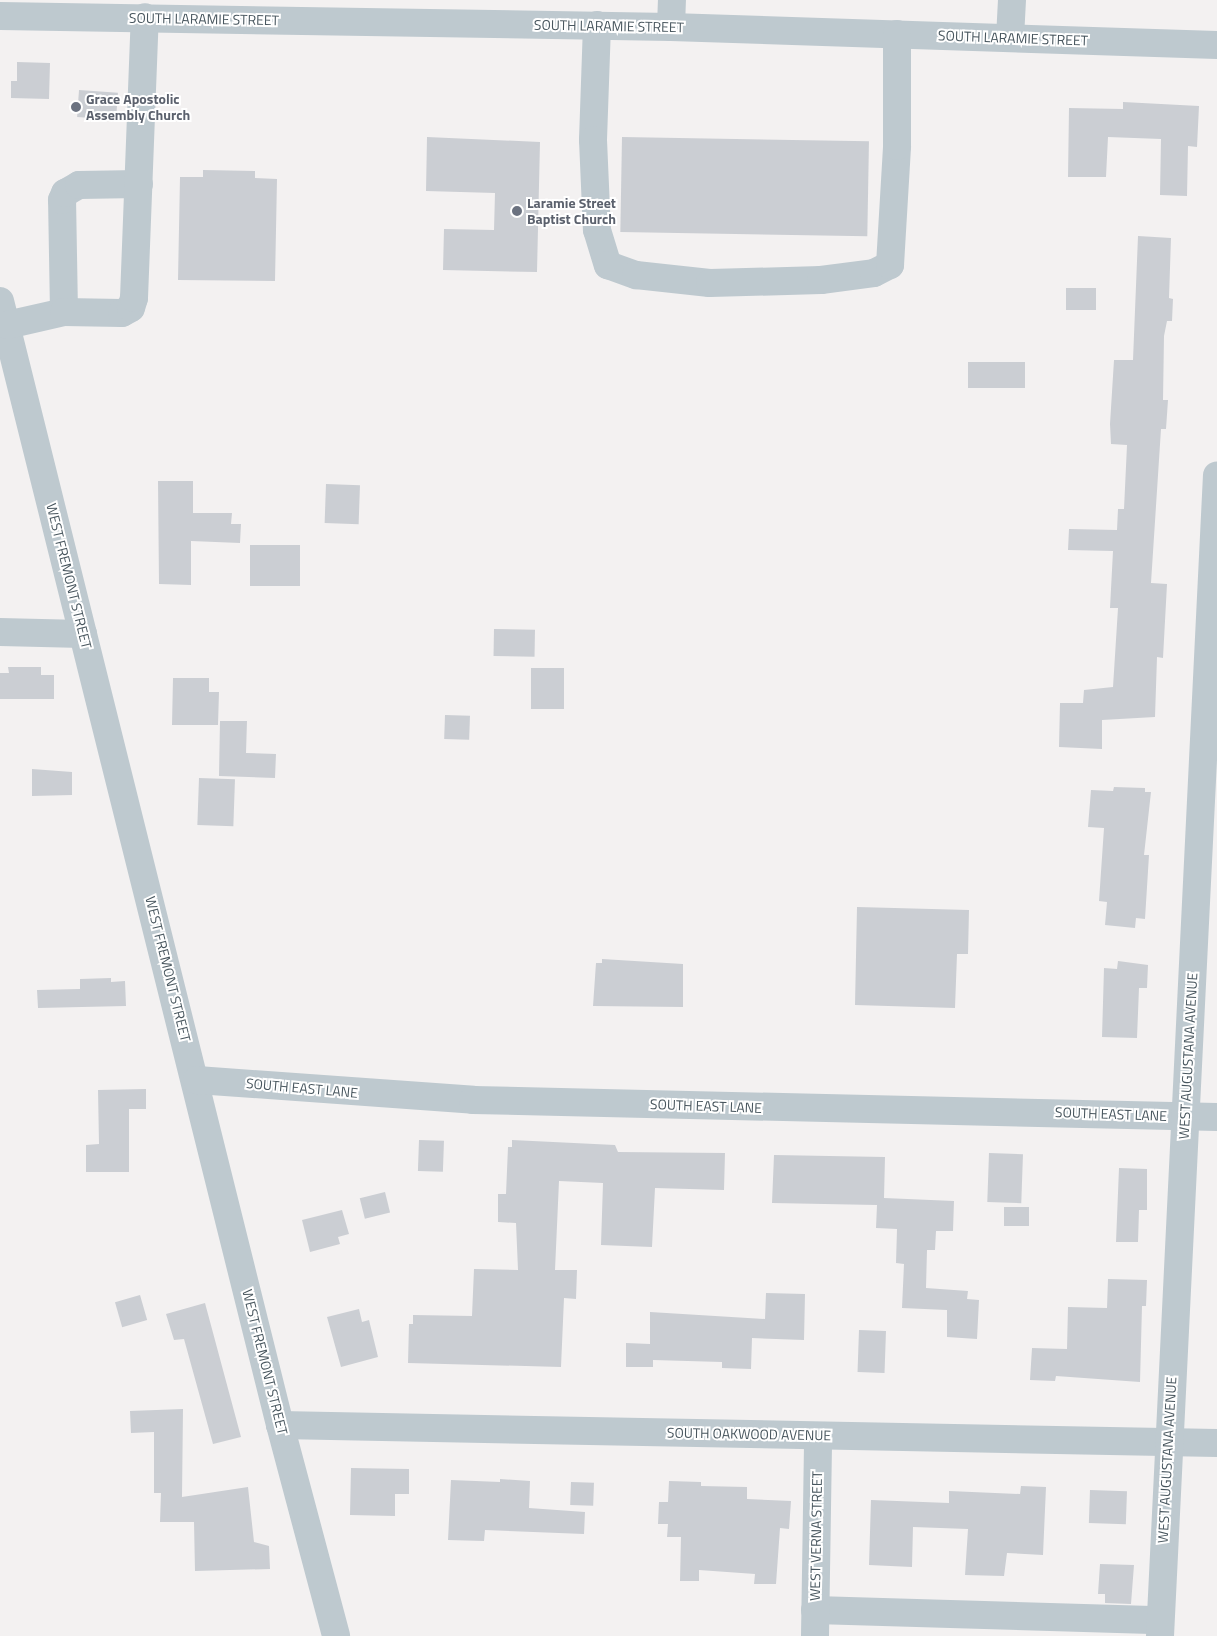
<!DOCTYPE html>
<style>
body{margin:0}
#map{position:relative;width:1217px;height:1636px;overflow:hidden;background:#f3f1f1;font-family:"Titillium Web",sans-serif}
div>[style]{position:absolute}
.building>*{inset:0;background:#cbced3;transform-origin:0 0}
.minor>*{height:28px;margin:-14px;padding:0 14px;transform-origin:14px;border-radius:14px;background:#bec9cf}
.dots>*{width:14px;height:14px;translate:-50% -50%;box-sizing:border-box;border:2px solid #fff;border-radius:50%}
span{translate:-50% -50%;white-space:nowrap;text-align:center;line-height:1.15;-webkit-text-stroke:4px #fff;paint-order:stroke}
.street-label{font-size:14px;color:#48565e}
.worship-label{font-size:14px;color:#5b616d;font-weight:700}
.left{translate:0 -50%;text-align:left}
</style>
<div id="map">
<div class="building">
<div style="clip-path:polygon(17px 62px,50px 63px,49px 99px,11px 98px,11px 81px,17px 81px)"></div>
<div style="left:79px;top:90px;width:39px;height:27px;rotate:4deg"></div>
<div style="clip-path:polygon(1123px 102px,1199px 106px,1197px 147px,1188px 146px,1187px 196px,1160px 195px,1161px 139px,1108px 137px,1106px 177px,1068px 177px,1069px 108px,1123px 109px)"></div>
<div style="clip-path:polygon(427px 137px,540px 142px,537px 272px,443px 270px,444px 229px,494px 230px,495px 193px,426px 191px)"></div>
<div style="left:622px;top:137px;width:247px;height:95px;rotate:1deg"></div>
<div style="clip-path:polygon(203px 170px,255px 171px,255px 178px,277px 179px,275px 281px,178px 280px,180px 177px,203px 177px)"></div>
<div style="clip-path:polygon(1138px 236px,1171px 238px,1169px 298px,1173px 299px,1172px 321px,1167px 321px,1164px 336px,1163px 400px,1168px 400px,1166px 429px,1161px 429px,1151px 583px,1167px 584px,1163px 658px,1157px 657px,1155px 717px,1102px 720px,1102px 749px,1059px 747px,1060px 703px,1083px 703px,1084px 690px,1113px 687px,1118px 608px,1110px 608px,1113px 551px,1068px 550px,1069px 529px,1117px 530px,1118px 509px,1124px 509px,1127px 445px,1111px 444px,1110px 424px,1114px 360px,1133px 360px)"></div>
<div style="left:1066px;top:288px;width:30px;height:22px"></div>
<div style="left:968px;top:362px;width:57px;height:26px"></div>
<div style="clip-path:polygon(158px 481px,193px 481px,193px 513px,232px 513px,231px 524px,241px 524px,240px 543px,191px 541px,191px 585px,159px 584px)"></div>
<div style="left:326px;top:484px;width:34px;height:39px;rotate:2deg"></div>
<div style="left:250px;top:545px;width:50px;height:41px"></div>
<div style="left:494px;top:629px;width:41px;height:27px;rotate:1deg"></div>
<div style="clip-path:polygon(8px 667px,41px 667px,41px 675px,54px 675px,54px 699px,0 699px,0 673px,9px 673px)"></div>
<div style="left:531px;top:668px;width:33px;height:41px"></div>
<div style="clip-path:polygon(173px 678px,209px 678px,209px 692px,219px 692px,218px 725px,172px 725px)"></div>
<div style="left:445px;top:715px;width:25px;height:24px;rotate:2deg"></div>
<div style="clip-path:polygon(220px 721px,247px 721px,246px 753px,276px 754px,275px 778px,219px 776px)"></div>
<div style="clip-path:polygon(32px 769px,72px 772px,72px 795px,32px 796px)"></div>
<div style="left:199px;top:778px;width:36px;height:47px;rotate:2deg"></div>
<div style="clip-path:polygon(1114px 787px,1145px 788px,1145px 792px,1151px 792px,1144px 855px,1149px 855px,1145px 919px,1136px 918px,1135px 928px,1105px 925px,1107px 902px,1099px 901px,1104px 828px,1088px 827px,1091px 790px,1113px 791px)"></div>
<div style="clip-path:polygon(857px 907px,969px 910px,968px 954px,957px 954px,955px 1008px,855px 1005px)"></div>
<div style="clip-path:polygon(602px 959px,683px 964px,683px 1007px,593px 1006px,596px 963px,602px 963px)"></div>
<div style="clip-path:polygon(1118px 961px,1148px 965px,1147px 988px,1139px 988px,1137px 1038px,1102px 1037px,1104px 968px,1117px 969px)"></div>
<div style="clip-path:polygon(111px 978px,111px 982px,125px 981px,126px 1006px,38px 1008px,37px 990px,80px 989px,80px 979px)"></div>
<div style="clip-path:polygon(146px 1089px,146px 1109px,129px 1109px,129px 1172px,86px 1172px,86px 1145px,99px 1144px,98px 1090px)"></div>
<div style="left:419px;top:1140px;width:25px;height:31px;rotate:2deg"></div>
<div style="clip-path:polygon(512px 1140px,615px 1145px,618px 1152px,725px 1153px,724px 1190px,655px 1188px,652px 1247px,601px 1245px,603px 1183px,559px 1181px,555px 1270px,577px 1270px,576px 1299px,564px 1298px,561px 1367px,408px 1363px,409px 1324px,413px 1324px,413px 1315px,472px 1316px,474px 1269px,518px 1270px,516px 1223px,498px 1222px,498px 1194px,506px 1194px,508px 1147px,512px 1147px)"></div>
<div style="left:989px;top:1153px;width:34px;height:49px;rotate:2deg"></div>
<div style="clip-path:polygon(774px 1155px,885px 1157px,884px 1198px,954px 1201px,953px 1231px,936px 1231px,935px 1250px,927px 1250px,926px 1288px,968px 1291px,967px 1299px,979px 1300px,977px 1339px,947px 1337px,947px 1310px,902px 1308px,904px 1264px,896px 1263px,897px 1229px,876px 1228px,877px 1205px,772px 1203px)"></div>
<div style="clip-path:polygon(1119px 1168px,1147px 1169px,1147px 1210px,1139px 1210px,1138px 1242px,1116px 1242px)"></div>
<div style="left:385px;top:1192px;width:21px;height:26px;rotate:76deg"></div>
<div style="left:1004px;top:1207px;width:25px;height:19px"></div>
<div style="clip-path:polygon(342px 1210px,349px 1234px,338px 1237px,340px 1244px,310px 1252px,302px 1220px)"></div>
<div style="clip-path:polygon(1108px 1279px,1147px 1280px,1146px 1306px,1142px 1306px,1140px 1382px,1056px 1376px,1055px 1381px,1030px 1380px,1032px 1348px,1067px 1349px,1068px 1307px,1107px 1308px)"></div>
<div style="clip-path:polygon(766px 1293px,805px 1294px,804px 1340px,752px 1338px,751px 1369px,722px 1368px,722px 1362px,653px 1360px,653px 1367px,626px 1367px,626px 1343px,650px 1344px,650px 1312px,765px 1319px)"></div>
<div style="left:140px;top:1295px;width:26px;height:26px;rotate:74deg"></div>
<div style="clip-path:polygon(205px 1303px,241px 1437px,213px 1444px,184px 1339px,174px 1340px,166px 1314px)"></div>
<div style="clip-path:polygon(359px 1309px,362px 1322px,369px 1320px,378px 1357px,341px 1367px,327px 1317px)"></div>
<div style="left:859px;top:1330px;width:27px;height:42px;rotate:2deg"></div>
<div style="clip-path:polygon(183px 1409px,182px 1497px,248px 1487px,254px 1542px,269px 1546px,270px 1569px,195px 1571px,194px 1522px,160px 1522px,161px 1493px,154px 1493px,154px 1432px,131px 1433px,130px 1411px)"></div>
<div style="clip-path:polygon(351px 1468px,409px 1469px,409px 1494px,395px 1494px,395px 1516px,350px 1515px)"></div>
<div style="clip-path:polygon(500px 1479px,530px 1481px,529px 1508px,585px 1512px,584px 1534px,485px 1530px,484px 1541px,448px 1540px,451px 1480px,500px 1482px)"></div>
<div style="clip-path:polygon(669px 1481px,701px 1482px,701px 1486px,747px 1487px,747px 1499px,791px 1501px,789px 1529px,780px 1528px,776px 1584px,754px 1584px,755px 1574px,699px 1570px,699px 1581px,680px 1581px,681px 1537px,667px 1537px,668px 1524px,658px 1524px,659px 1502px,668px 1502px)"></div>
<div style="left:571px;top:1482px;width:23px;height:23px;rotate:2deg"></div>
<div style="clip-path:polygon(1021px 1486px,1046px 1487px,1043px 1555px,1007px 1553px,1004px 1576px,965px 1575px,968px 1529px,913px 1527px,912px 1567px,869px 1565px,871px 1500px,949px 1503px,949px 1491px,1020px 1494px)"></div>
<div style="left:1090px;top:1490px;width:37px;height:33px;rotate:2deg"></div>
<div style="clip-path:polygon(1100px 1564px,1134px 1565px,1131px 1604px,1105px 1603px,1105px 1594px,1098px 1594px)"></div>
</div>
<div class="minor">
<div style="left:0;top:16px;width:671px;rotate:0.94deg"></div>
<div style="left:671px;top:27px;width:546px;rotate:1.89deg"></div>
<div style="left:597px;top:25px;width:115px;rotate:92deg"></div>
<div style="left:593px;top:140px;width:90px;rotate:87.5deg"></div>
<div style="left:597px;top:230px;width:37px;rotate:73deg"></div>
<div style="left:608px;top:265px;width:30px;rotate:20deg"></div>
<div style="left:636px;top:275px;width:74px;rotate:6.2deg"></div>
<div style="left:710px;top:283px;width:111px;rotate:-1.5deg"></div>
<div style="left:821px;top:280px;width:53px;rotate:-7.5deg"></div>
<div style="left:874px;top:273px;width:18px;rotate:-27deg"></div>
<div style="left:890px;top:265px;width:119px;rotate:-86.6deg"></div>
<div style="left:897px;top:146px;width:112px;rotate:-90deg"></div>
<div style="left:671px;top:27px;width:27px;rotate:-88deg"></div>
<div style="left:1010px;top:38px;width:38px;rotate:-87deg"></div>
<div style="left:0;top:301px;width:1158px;rotate:76.01deg"></div>
<div style="left:280px;top:1425px;width:218px;rotate:75.1deg"></div>
<div style="left:64px;top:312px;width:112px;rotate:-91deg"></div>
<div style="left:62px;top:200px;width:8px;rotate:-67deg"></div>
<div style="left:65px;top:193px;width:16px;rotate:-30deg"></div>
<div style="left:79px;top:185px;width:60px;rotate:-1deg"></div>
<div style="left:7px;top:325px;width:58px;rotate:-12.8deg"></div>
<div style="left:64px;top:312px;width:58px;rotate:1deg"></div>
<div style="left:122px;top:313px;width:10px;rotate:-29deg"></div>
<div style="left:131px;top:308px;width:10px;rotate:-73deg"></div>
<div style="left:134px;top:298px;width:281px;rotate:-87.8deg"></div>
<div style="left:0;top:632px;width:83px;rotate:1.4deg"></div>
<div style="left:197px;top:1080px;width:277px;rotate:4.1deg"></div>
<div style="left:473px;top:1100px;width:744px;rotate:1.31deg"></div>
<div style="left:280px;top:1425px;width:937px;rotate:1.1deg"></div>
<div style="left:815px;top:1610px;width:345px;rotate:1.7deg"></div>
<div style="left:815px;top:1636px;width:200px;rotate:-89.1deg"></div>
<div style="left:1160px;top:1636px;width:1162px;rotate:-87.19deg"></div>
</div>
<div class="dots">
<div style="left:76px;top:107px;background:#6b7280"></div>
<div style="left:517px;top:211px;background:#6b7280"></div>
</div>
<div class="street-label">
<span style="left:204px;top:19px;rotate:1deg">SOUTH LARAMIE STREET</span>
<span style="left:609px;top:26px;rotate:1deg">SOUTH LARAMIE STREET</span>
<span style="left:1013px;top:38px;rotate:2deg">SOUTH LARAMIE STREET</span>
<span style="left:69px;top:576px;rotate:76deg">WEST FREMONT STREET</span>
<span style="left:168px;top:969px;rotate:76deg">WEST FREMONT STREET</span>
<span style="left:1188px;top:1056px;rotate:-87deg">WEST AUGUSTANA AVENUE</span>
<span style="left:302px;top:1088px;rotate:5deg">SOUTH EAST LANE</span>
<span style="left:706px;top:1106px;rotate:2deg">SOUTH EAST LANE</span>
<span style="left:1111px;top:1114px;rotate:2deg">SOUTH EAST LANE</span>
<span style="left:265px;top:1362px;rotate:76deg">WEST FREMONT STREET</span>
<span style="left:749px;top:1434px;rotate:1deg">SOUTH OAKWOOD AVENUE</span>
<span style="left:1167px;top:1460px;rotate:-87deg">WEST AUGUSTANA AVENUE</span>
<span style="left:816px;top:1536px;rotate:-89deg">WEST VERNA STREET</span>
</div>
<div class="worship-label">
<span class="left" style="left:86px;top:107px">Grace Apostolic<br>Assembly Church</span>
<span class="left" style="left:527px;top:211px">Laramie Street<br>Baptist Church</span>
</div>
</div>
